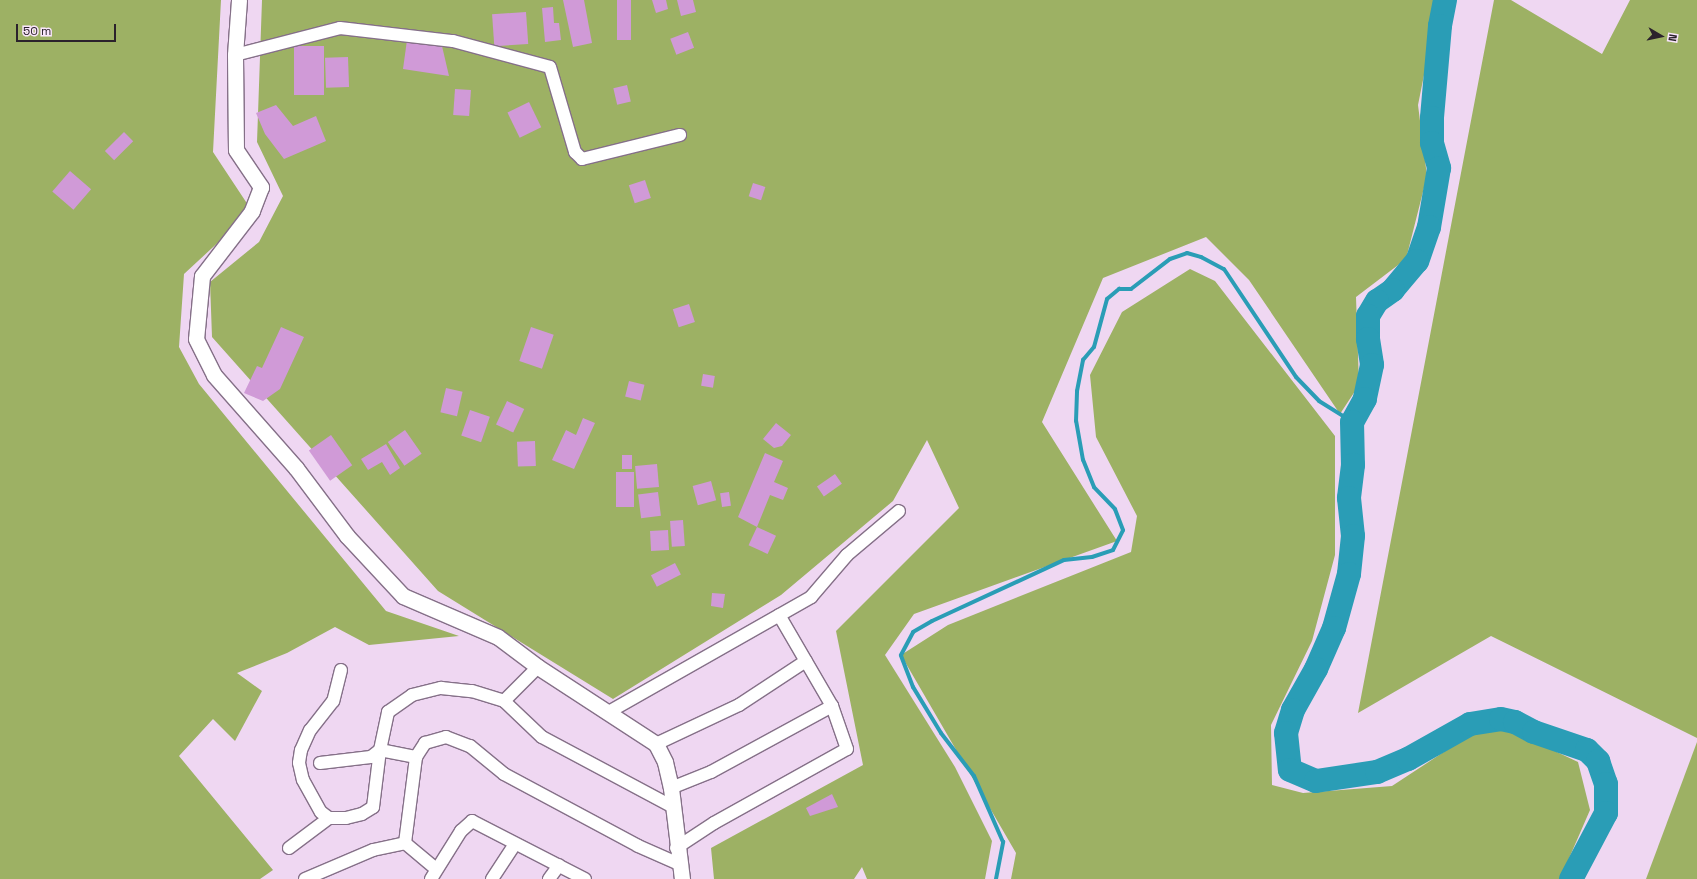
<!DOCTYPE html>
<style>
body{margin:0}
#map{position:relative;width:1697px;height:879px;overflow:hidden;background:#efd7f2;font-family:"Space Grotesk",sans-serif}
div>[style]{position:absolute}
.forest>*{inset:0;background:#9db164}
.stream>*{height:4px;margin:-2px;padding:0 2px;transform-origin:2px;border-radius:2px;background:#2a9db6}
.river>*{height:24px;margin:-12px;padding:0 12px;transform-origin:12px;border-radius:12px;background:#2a9db6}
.building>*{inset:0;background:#d09ad7;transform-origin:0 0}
.roads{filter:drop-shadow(1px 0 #857088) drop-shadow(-1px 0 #857088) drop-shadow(0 1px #857088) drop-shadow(0 -1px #857088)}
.minor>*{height:12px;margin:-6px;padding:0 6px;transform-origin:6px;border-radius:6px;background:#fff}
.tertiary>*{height:15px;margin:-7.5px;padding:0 7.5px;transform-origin:7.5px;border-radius:7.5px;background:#fff}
span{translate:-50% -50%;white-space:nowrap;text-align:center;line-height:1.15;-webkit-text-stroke:3px #fae6fc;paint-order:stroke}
.north{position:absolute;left:1641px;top:16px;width:40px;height:40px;-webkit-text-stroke:3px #fae6fc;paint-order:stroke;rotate:99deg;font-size:11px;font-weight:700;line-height:16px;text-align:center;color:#2b222c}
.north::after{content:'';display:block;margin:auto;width:14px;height:18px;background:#2b222c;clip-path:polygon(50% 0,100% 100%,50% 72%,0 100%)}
.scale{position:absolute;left:16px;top:24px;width:100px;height:18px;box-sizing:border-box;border:2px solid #2b222c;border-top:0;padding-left:5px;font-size:12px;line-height:14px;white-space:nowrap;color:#2b222c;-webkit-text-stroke:3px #fae6fc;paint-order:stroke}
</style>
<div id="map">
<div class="forest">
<div style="clip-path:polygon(0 0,221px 0,213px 152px,252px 211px,184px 274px,179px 347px,199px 384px,386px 611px,459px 636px,369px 645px,335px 627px,287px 653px,237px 673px,262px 691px,235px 741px,213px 719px,179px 756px,273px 870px,260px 879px,0 879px)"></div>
<div style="clip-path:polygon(262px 0,1439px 0,1418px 105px,1427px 176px,1406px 259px,1356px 297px,1359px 385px,1340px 414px,1249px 280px,1206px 237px,1103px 278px,1042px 422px,1117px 541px,914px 614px,885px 655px,955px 767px,992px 841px,985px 879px,867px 879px,862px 867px,854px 879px,714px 879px,711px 848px,863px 765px,836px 631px,959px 508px,927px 440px,893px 501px,781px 595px,613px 699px,438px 591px,212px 337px,210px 282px,259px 242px,283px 196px,257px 142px)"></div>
<div style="clip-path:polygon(1494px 0,1511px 0,1602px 54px,1630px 0,1697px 0,1697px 738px,1491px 636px,1358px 713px)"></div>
<div style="clip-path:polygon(1190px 269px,1215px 281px,1335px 436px,1335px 555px,1312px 641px,1271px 725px,1272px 785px,1303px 793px,1392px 786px,1491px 721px,1578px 762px,1590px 810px,1560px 879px,1011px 879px,1016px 853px,901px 655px,948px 625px,1131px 552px,1137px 516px,1096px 437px,1090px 375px,1122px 312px)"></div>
<div style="clip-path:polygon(1697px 742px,1697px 879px,1646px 879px)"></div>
</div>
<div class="stream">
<div style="left:996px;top:879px;width:38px;rotate:-79deg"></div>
<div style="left:1003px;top:842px;width:72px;rotate:-113.7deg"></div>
<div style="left:974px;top:776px;width:54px;rotate:-127.5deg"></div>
<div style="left:941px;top:733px;width:54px;rotate:-121.3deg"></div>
<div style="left:913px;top:687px;width:34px;rotate:-111deg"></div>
<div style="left:901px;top:655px;width:26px;rotate:-62deg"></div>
<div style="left:913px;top:632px;width:22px;rotate:-30deg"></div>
<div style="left:932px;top:621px;width:145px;rotate:-24.8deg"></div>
<div style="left:1064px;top:560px;width:28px;rotate:-6deg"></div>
<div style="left:1092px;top:557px;width:22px;rotate:-18deg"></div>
<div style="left:1113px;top:550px;width:22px;rotate:-63deg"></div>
<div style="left:1123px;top:530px;width:22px;rotate:-111deg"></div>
<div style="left:1115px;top:509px;width:30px;rotate:-134deg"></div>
<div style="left:1094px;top:487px;width:29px;rotate:-112deg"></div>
<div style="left:1083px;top:460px;width:40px;rotate:-100deg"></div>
<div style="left:1076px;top:421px;width:30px;rotate:-88deg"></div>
<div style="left:1077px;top:391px;width:32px;rotate:-79deg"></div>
<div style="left:1083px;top:360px;width:17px;rotate:-50deg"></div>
<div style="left:1094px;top:347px;width:50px;rotate:-74.8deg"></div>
<div style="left:1107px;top:299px;width:16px;rotate:-40deg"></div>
<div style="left:1119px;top:289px;width:12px"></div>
<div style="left:1131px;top:289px;width:49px;rotate:-37.6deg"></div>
<div style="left:1170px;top:259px;width:18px;rotate:-19deg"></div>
<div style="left:1187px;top:253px;width:15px;rotate:16deg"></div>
<div style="left:1201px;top:257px;width:26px;rotate:28deg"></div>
<div style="left:1224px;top:269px;width:130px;rotate:56.3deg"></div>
<div style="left:1296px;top:377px;width:33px;rotate:46deg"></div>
<div style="left:1319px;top:401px;width:39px;rotate:32deg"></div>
</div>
<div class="river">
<div style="left:1445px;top:0;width:26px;rotate:101deg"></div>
<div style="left:1440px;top:26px;width:92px;rotate:95deg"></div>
<div style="left:1432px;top:118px;width:25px;rotate:90deg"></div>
<div style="left:1432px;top:143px;width:26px;rotate:74deg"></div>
<div style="left:1439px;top:168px;width:60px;rotate:99.6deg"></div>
<div style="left:1429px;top:227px;width:36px;rotate:109deg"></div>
<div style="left:1417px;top:261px;width:38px;rotate:130deg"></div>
<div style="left:1393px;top:290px;width:19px;rotate:145deg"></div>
<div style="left:1377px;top:301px;width:17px;rotate:121deg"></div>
<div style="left:1368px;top:316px;width:23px;rotate:90deg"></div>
<div style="left:1368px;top:339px;width:26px;rotate:81deg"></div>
<div style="left:1372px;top:365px;width:35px;rotate:102deg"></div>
<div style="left:1365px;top:399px;width:26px;rotate:119deg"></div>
<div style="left:1352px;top:422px;width:43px;rotate:88.7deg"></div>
<div style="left:1353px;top:465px;width:33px;rotate:97deg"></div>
<div style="left:1349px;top:498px;width:38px;rotate:84deg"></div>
<div style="left:1353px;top:536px;width:38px;rotate:96deg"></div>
<div style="left:1349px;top:574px;width:56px;rotate:105.5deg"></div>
<div style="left:1334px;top:628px;width:45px;rotate:113.7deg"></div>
<div style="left:1316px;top:669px;width:47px;rotate:119.3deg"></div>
<div style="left:1293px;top:710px;width:24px;rotate:107deg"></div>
<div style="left:1286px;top:733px;width:37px;rotate:84deg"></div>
<div style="left:1290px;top:770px;width:28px;rotate:23deg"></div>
<div style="left:1316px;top:781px;width:62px;rotate:-8.4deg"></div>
<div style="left:1377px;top:772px;width:34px;rotate:-23deg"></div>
<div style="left:1408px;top:759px;width:71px;rotate:-29.4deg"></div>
<div style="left:1470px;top:724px;width:31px;rotate:-9deg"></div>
<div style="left:1501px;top:719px;width:14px;rotate:12deg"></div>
<div style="left:1515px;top:722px;width:21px;rotate:28deg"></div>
<div style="left:1534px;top:732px;width:56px;rotate:18.8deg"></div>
<div style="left:1587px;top:750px;width:16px;rotate:45deg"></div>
<div style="left:1598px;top:761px;width:24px;rotate:71deg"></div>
<div style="left:1606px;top:784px;width:29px;rotate:90deg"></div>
<div style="left:1606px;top:813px;width:75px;rotate:117.9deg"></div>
</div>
<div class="building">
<div style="clip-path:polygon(563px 0,584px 0,592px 43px,573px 47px)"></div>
<div style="left:617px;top:0;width:14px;height:40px"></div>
<div style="clip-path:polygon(652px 0,666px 0,668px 9px,656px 13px)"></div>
<div style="clip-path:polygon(677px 0,693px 0,696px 12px,681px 16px)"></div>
<div style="clip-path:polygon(553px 7px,554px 23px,559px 23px,561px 40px,545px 42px,542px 8px)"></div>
<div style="left:526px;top:12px;width:32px;height:34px;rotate:86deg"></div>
<div style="left:688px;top:32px;width:17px;height:19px;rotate:69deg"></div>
<div style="clip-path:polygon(407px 40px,442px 46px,449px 76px,403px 69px)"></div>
<div style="left:294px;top:46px;width:30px;height:49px"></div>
<div style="left:348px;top:57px;width:30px;height:23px;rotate:88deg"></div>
<div style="left:627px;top:85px;width:17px;height:14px;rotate:77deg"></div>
<div style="left:455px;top:89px;width:16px;height:26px;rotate:4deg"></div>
<div style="left:529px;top:102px;width:28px;height:24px;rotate:64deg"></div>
<div style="clip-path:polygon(276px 105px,293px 126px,316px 116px,326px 141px,284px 159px,265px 134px,256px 113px)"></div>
<div style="left:124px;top:132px;width:13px;height:27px;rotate:45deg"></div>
<div style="left:70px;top:171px;width:28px;height:27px;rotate:41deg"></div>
<div style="left:645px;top:180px;width:19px;height:17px;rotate:72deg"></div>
<div style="left:753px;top:183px;width:13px;height:14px;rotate:18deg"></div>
<div style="left:689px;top:304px;width:19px;height:17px;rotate:72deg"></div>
<div style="clip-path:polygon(281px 327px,304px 337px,280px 389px,263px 401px,244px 393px,257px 366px,262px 368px)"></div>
<div style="left:531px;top:327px;width:24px;height:36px;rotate:19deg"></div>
<div style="left:703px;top:374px;width:12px;height:12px;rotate:9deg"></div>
<div style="left:629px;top:381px;width:16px;height:16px;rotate:14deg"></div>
<div style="left:446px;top:388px;width:17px;height:25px;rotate:13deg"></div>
<div style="left:507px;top:401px;width:19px;height:26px;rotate:25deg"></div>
<div style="left:470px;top:410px;width:21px;height:27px;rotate:19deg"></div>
<div style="clip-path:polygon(583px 418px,595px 423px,574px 469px,552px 460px,566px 430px,576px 435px)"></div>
<div style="clip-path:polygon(776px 423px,791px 435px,782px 446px,774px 448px,763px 439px)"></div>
<div style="left:405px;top:430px;width:29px;height:21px;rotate:55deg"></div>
<div style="left:331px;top:435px;width:37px;height:27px;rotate:55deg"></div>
<div style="left:535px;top:441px;width:25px;height:18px;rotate:88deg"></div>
<div style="clip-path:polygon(386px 444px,400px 468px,390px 475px,382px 462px,368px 470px,361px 459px)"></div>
<div style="clip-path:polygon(765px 453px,783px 461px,774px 482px,788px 488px,783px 500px,770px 495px,757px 527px,738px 517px)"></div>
<div style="left:622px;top:455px;width:10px;height:14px"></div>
<div style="left:657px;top:464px;width:23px;height:22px;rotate:85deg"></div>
<div style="left:616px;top:472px;width:18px;height:35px"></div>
<div style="left:835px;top:474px;width:12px;height:22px;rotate:55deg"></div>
<div style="left:711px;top:481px;width:20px;height:19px;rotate:75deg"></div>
<div style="left:658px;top:492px;width:24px;height:20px;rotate:83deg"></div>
<div style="left:729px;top:492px;width:14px;height:9px;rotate:82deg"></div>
<div style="left:683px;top:520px;width:26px;height:13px;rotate:86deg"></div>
<div style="left:757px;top:527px;width:21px;height:20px;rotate:25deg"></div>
<div style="left:668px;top:530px;width:20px;height:18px;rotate:87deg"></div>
<div style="left:675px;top:563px;width:13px;height:27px;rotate:63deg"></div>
<div style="clip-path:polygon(712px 593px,725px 594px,723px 608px,711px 606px)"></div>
<div style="clip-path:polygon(832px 794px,838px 807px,810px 816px,806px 808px)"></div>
</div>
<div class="roads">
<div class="minor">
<div style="left:235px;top:55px;width:108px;rotate:-14.4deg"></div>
<div style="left:340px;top:28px;width:114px;rotate:6.6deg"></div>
<div style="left:453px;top:41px;width:100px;rotate:15deg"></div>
<div style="left:550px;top:67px;width:89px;rotate:73.6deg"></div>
<div style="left:575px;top:152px;width:10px;rotate:45deg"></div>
<div style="left:582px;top:159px;width:101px;rotate:-13.8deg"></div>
<div style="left:341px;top:670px;width:32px;rotate:104deg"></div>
<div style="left:333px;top:701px;width:37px;rotate:128deg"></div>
<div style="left:310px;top:730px;width:22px;rotate:114deg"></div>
<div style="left:301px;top:750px;width:13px;rotate:99deg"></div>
<div style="left:299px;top:763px;width:17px;rotate:77deg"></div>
<div style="left:303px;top:780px;width:37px;rotate:61deg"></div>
<div style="left:321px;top:812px;width:10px;rotate:37deg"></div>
<div style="left:329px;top:818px;width:17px"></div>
<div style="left:346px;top:818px;width:16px;rotate:-14deg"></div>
<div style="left:362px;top:814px;width:13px;rotate:-32deg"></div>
<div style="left:373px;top:807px;width:57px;rotate:-83deg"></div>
<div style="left:380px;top:750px;width:37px;rotate:11deg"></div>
<div style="left:504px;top:701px;width:48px;rotate:-45deg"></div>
<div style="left:607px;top:713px;width:235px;rotate:-29.6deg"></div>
<div style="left:811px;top:597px;width:55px;rotate:-49.4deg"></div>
<div style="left:847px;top:555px;width:68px;rotate:-40.2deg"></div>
<div style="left:656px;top:744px;width:92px;rotate:-25.2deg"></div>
<div style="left:739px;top:705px;width:80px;rotate:-33.3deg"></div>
<div style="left:320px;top:763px;width:51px;rotate:-6.7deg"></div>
<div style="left:371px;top:757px;width:11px;rotate:-38deg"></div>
<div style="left:380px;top:750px;width:39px;rotate:-78deg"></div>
<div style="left:388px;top:712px;width:29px;rotate:-35deg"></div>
<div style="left:412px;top:695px;width:30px;rotate:-14deg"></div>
<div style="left:441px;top:688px;width:31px;rotate:6deg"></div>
<div style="left:472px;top:691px;width:34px;rotate:17deg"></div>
<div style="left:504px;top:701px;width:52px;rotate:43.5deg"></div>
<div style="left:542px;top:737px;width:146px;rotate:28.1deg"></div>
<div style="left:671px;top:788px;width:43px;rotate:-21.8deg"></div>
<div style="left:711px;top:772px;width:138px;rotate:-28.6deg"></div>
<div style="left:405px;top:843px;width:40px;rotate:40deg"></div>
<div style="left:289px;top:848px;width:50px;rotate:-36.9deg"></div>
<div style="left:676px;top:848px;width:45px;rotate:-33.3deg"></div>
<div style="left:714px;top:823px;width:152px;rotate:-29.1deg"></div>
<div style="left:847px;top:749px;width:46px;rotate:-109.2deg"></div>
<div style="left:832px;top:706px;width:105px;rotate:-120.2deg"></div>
<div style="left:305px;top:879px;width:74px;rotate:-23.1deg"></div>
<div style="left:373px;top:850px;width:33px;rotate:-12deg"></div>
<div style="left:405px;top:843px;width:87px;rotate:-82.7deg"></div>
<div style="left:416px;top:757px;width:17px;rotate:-57deg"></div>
<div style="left:425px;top:743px;width:22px;rotate:-16deg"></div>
<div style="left:446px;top:737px;width:26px;rotate:21deg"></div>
<div style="left:470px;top:746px;width:44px;rotate:39.5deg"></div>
<div style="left:504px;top:774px;width:152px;rotate:28.2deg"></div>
<div style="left:638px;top:846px;width:45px;rotate:23.7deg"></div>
<div style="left:431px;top:879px;width:57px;rotate:-58deg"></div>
<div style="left:461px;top:831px;width:15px;rotate:-42deg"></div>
<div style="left:472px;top:821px;width:127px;rotate:27.2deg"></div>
<div style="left:492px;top:879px;width:42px;rotate:-56.7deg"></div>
<div style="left:549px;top:879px;width:17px;rotate:-54deg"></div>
</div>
<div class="tertiary">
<div style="left:239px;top:0;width:55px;rotate:94.2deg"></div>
<div style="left:235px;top:55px;width:95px;rotate:89.4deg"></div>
<div style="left:236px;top:150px;width:45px;rotate:56deg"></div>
<div style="left:261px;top:187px;width:26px;rotate:111deg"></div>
<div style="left:252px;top:211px;width:82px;rotate:127.6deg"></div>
<div style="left:202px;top:276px;width:63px;rotate:95.4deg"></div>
<div style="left:196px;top:339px;width:40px;rotate:63.4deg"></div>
<div style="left:214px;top:375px;width:124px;rotate:48.6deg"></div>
<div style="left:296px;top:468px;width:85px;rotate:53.1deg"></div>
<div style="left:347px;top:536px;width:82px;rotate:47deg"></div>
<div style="left:403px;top:596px;width:103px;rotate:23.3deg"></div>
<div style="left:498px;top:637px;width:50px;rotate:36.9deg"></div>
<div style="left:538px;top:667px;width:141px;rotate:33.1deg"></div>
<div style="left:656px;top:744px;width:20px;rotate:63deg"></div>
<div style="left:665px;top:762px;width:27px;rotate:77deg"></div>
<div style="left:671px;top:788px;width:92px;rotate:83.1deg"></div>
</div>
</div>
<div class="north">N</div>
<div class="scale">50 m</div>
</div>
